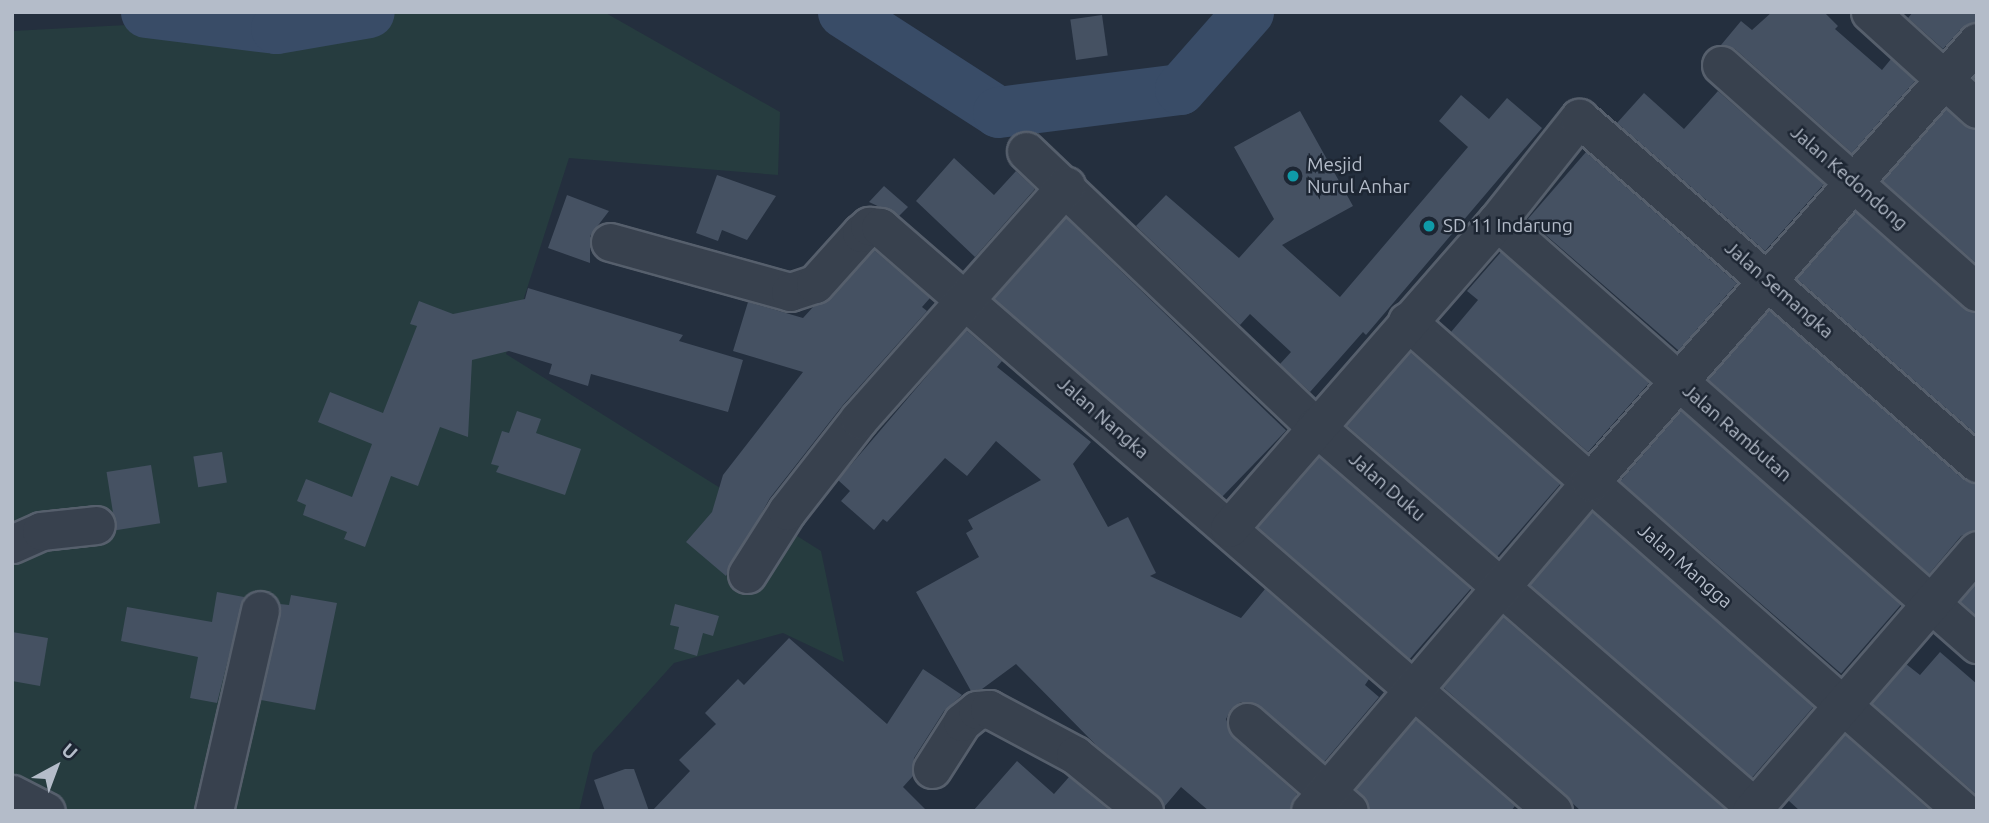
<!DOCTYPE html>
<style>
body{margin:0}
#map{position:relative;width:1989px;height:823px;overflow:hidden;background:#242f3e;font-family:Ubuntu,sans-serif}
div>[style]{position:absolute}
.green>*{inset:0;background:#263c3f}
.river>*{height:51px;margin:-25.5px;padding:0 25.5px;transform-origin:25.5px;border-radius:25.5px;background:#394c67}
.building>*{inset:0;background:#455162;transform-origin:0 0}
.roads{filter:drop-shadow(2px 0 #565f6c) drop-shadow(-2px 0 #565f6c) drop-shadow(0 2px #565f6c) drop-shadow(0 -2px #565f6c)}
.minor>*{height:37px;margin:-18.5px;padding:0 18.5px;transform-origin:18.5px;border-radius:18.5px;background:#38414e}
.dots>*{width:19px;height:19px;translate:-50% -50%;box-sizing:border-box;border:4px solid #1d2633;border-radius:50%}
span{translate:-50% -50%;white-space:nowrap;text-align:center;line-height:1.15;-webkit-text-stroke:5px #1d2633;paint-order:stroke}
.poi-label{font-size:19px;color:#b4bcc9}
.left{translate:0 -50%;text-align:left}
.street-label{font-size:19px;color:#b4bcc9}
.frame{position:absolute;inset:0;border:14px solid #b4bcc9;pointer-events:none}
.north{position:absolute;left:21px;top:732px;width:70px;height:70px;-webkit-text-stroke:5px #1d2633;paint-order:stroke;rotate:41deg;font-size:19px;font-weight:700;line-height:28px;text-align:center;color:#b4bcc9}
.north::after{content:'';display:block;margin:auto;width:24px;height:32px;background:#b4bcc9;clip-path:polygon(50% 0,100% 100%,50% 72%,0 100%)}
</style>
<div id="map">
<div class="green">
<div style="clip-path:polygon(373px 12px,604px 12px,780px 112px,778px 175px,569px 158px,506px 354px,821px 551px,844px 662px,783px 633px,674px 663px,593px 753px,579px 811px,12px 811px,12px 31px)"></div>
</div>
<div class="river">
<div style="left:146px;top:12px;width:131px;rotate:7deg"></div>
<div style="left:276px;top:28px;width:94px;rotate:-9.8deg"></div>
<div style="left:843px;top:12px;width:184px;rotate:32.8deg"></div>
<div style="left:998px;top:112px;width:183px;rotate:-7.2deg"></div>
<div style="left:1180px;top:89px;width:103px;rotate:-48.6deg"></div>
</div>
<div class="building">
<div style="clip-path:polygon(1772px 12px,1824px 12px,1838px 26px,1835px 29px,1882px 70px,1891px 59px,1915px 81px,1852px 153px,1735px 49px,1721px 45px,1741px 21px,1752px 30px)"></div>
<div style="clip-path:polygon(1913px 12px,1977px 12px,1977px 22px,1962px 28px,1943px 49px,1908px 18px)"></div>
<div style="left:1102px;top:15px;width:41px;height:32px;rotate:82deg"></div>
<div style="clip-path:polygon(1718px 91px,1824px 184px,1765px 251px,1617px 123px,1644px 93px,1684px 129px)"></div>
<div style="clip-path:polygon(1461px 95px,1489px 119px,1507px 98px,1542px 128px,1366px 335px,1363px 332px,1310px 392px,1280px 364px,1291px 352px,1250px 314px,1240px 325px,1136px 226px,1166px 195px,1239px 258px,1274px 219px,1234px 147px,1300px 111px,1353px 206px,1282px 245px,1340px 297px,1468px 147px,1439px 121px)"></div>
<div style="clip-path:polygon(1946px 109px,1963px 125px,1977px 129px,1977px 264px,1883px 181px)"></div>
<div style="left:1586px;top:152px;width:200px;height:89px;rotate:41deg"></div>
<div style="clip-path:polygon(954px 158px,994px 195px,1016px 171px,1035px 189px,975px 257px,916px 201px)"></div>
<div style="clip-path:polygon(717px 175px,776px 196px,747px 240px,722px 230px,718px 241px,696px 233px)"></div>
<div style="clip-path:polygon(884px 186px,908px 207px,899px 216px,869px 202px)"></div>
<div style="clip-path:polygon(567px 195px,609px 211px,590px 236px,590px 263px,548px 248px)"></div>
<div style="clip-path:polygon(1855px 212px,1963px 308px,1977px 312px,1977px 435px,1797px 279px)"></div>
<div style="left:1066px;top:218px;width:306px;height:108px;rotate:44deg"></div>
<div style="clip-path:polygon(874px 250px,930px 298px,922px 307px,927px 311px,843px 405px,770px 498px,726px 576px,686px 542px,712px 512px,723px 475px,803px 372px,733px 351px,748px 302px,803px 318px,813px 307px,831px 298px)"></div>
<div style="clip-path:polygon(1501px 252px,1649px 383px,1588px 452px,1451px 332px,1478px 300px,1467px 291px)"></div>
<div style="clip-path:polygon(528px 288px,683px 335px,679px 341px,743px 360px,728px 412px,591px 374px,588px 386px,549px 374px,552px 364px,509px 351px,472px 360px,468px 437px,440px 427px,418px 486px,391px 476px,365px 547px,344px 539px,347px 532px,303px 515px,306px 505px,297px 501px,306px 479px,352px 497px,372px 444px,318px 422px,330px 392px,383px 413px,417px 326px,410px 324px,419px 301px,453px 314px,525px 299px)"></div>
<div style="clip-path:polygon(1769px 310px,1963px 479px,1977px 483px,1977px 530px,1961px 536px,1929px 574px,1708px 379px)"></div>
<div style="clip-path:polygon(966px 330px,1002px 361px,997px 367px,1091px 442px,1073px 464px,1108px 527px,1128px 517px,1156px 573px,1150px 576px,1241px 618px,1265px 589px,1369px 679px,1365px 685px,1379px 697px,1324px 762px,1260px 706px,1241px 702px,1231px 709px,1226px 719px,1233px 737px,1297px 794px,1290px 811px,1209px 811px,1181px 787px,1164px 807px,1157px 795px,1096px 745px,1016px 664px,982px 689px,971px 691px,916px 592px,979px 557px,966px 533px,973px 529px,968px 520px,1041px 480px,996px 441px,967px 476px,945px 458px,887px 522px,883px 519px,874px 530px,841px 501px,850px 491px,838px 480px)"></div>
<div style="left:1410px;top:352px;width:200px;height:97px;rotate:41deg"></div>
<div style="clip-path:polygon(517px 411px,541px 419px,536px 433px,581px 449px,565px 495px,496px 472px,499px 466px,491px 464px,502px 431px,509px 433px)"></div>
<div style="left:1681px;top:411px;width:293px;height:93px;rotate:41deg"></div>
<div style="left:222px;top:452px;width:31px;height:29px;rotate:81deg"></div>
<div style="left:1319px;top:457px;width:201px;height:93px;rotate:41deg"></div>
<div style="left:151px;top:465px;width:59px;height:45px;rotate:81deg"></div>
<div style="left:1592px;top:512px;width:295px;height:96px;rotate:41deg"></div>
<div style="clip-path:polygon(1977px 582px,1977px 616px,1960px 601px)"></div>
<div style="clip-path:polygon(217px 592px,244px 597px,217px 703px,190px 698px,198px 657px,121px 641px,127px 607px,212px 622px)"></div>
<div style="clip-path:polygon(291px 595px,337px 603px,315px 710px,261px 700px,280px 604px,289px 605px)"></div>
<div style="clip-path:polygon(675px 604px,719px 616px,713px 636px,703px 633px,697px 656px,674px 649px,679px 627px,670px 625px)"></div>
<div style="clip-path:polygon(1503px 617px,1727px 811px,1581px 811px,1443px 687px)"></div>
<div style="clip-path:polygon(12px 632px,48px 638px,40px 686px,12px 681px)"></div>
<div style="clip-path:polygon(789px 638px,887px 724px,923px 669px,962px 695px,944px 711px,914px 758px,913px 776px,903px 787px,927px 811px,652px 811px,690px 771px,679px 760px,716px 724px,705px 713px,738px 679px,744px 685px)"></div>
<div style="clip-path:polygon(1940px 652px,1977px 684px,1977px 795px,1872px 703px,1906px 664px,1920px 675px)"></div>
<div style="clip-path:polygon(1415px 719px,1515px 806px,1511px 811px,1369px 811px,1356px 789px)"></div>
<div style="clip-path:polygon(1845px 735px,1931px 811px,1800px 811px,1788px 800px)"></div>
<div style="clip-path:polygon(1017px 761px,1054px 794px,1069px 777px,1110px 811px,973px 811px)"></div>
<div style="clip-path:polygon(625px 769px,634px 769px,649px 811px,605px 811px,594px 780px)"></div>
</div>
<div class="roads">
<div class="minor">
<div style="left:1870px;top:12px;width:144px;rotate:42.2deg"></div>
<div style="left:1721px;top:65px;width:342px;rotate:41.6deg"></div>
<div style="left:1026px;top:151px;width:399px;rotate:43.6deg"></div>
<div style="left:1315px;top:426px;width:588px;rotate:40.93deg"></div>
<div style="left:1497px;top:221px;width:640px;rotate:41.39deg"></div>
<div style="left:610px;top:242px;width:187px;rotate:15.5deg"></div>
<div style="left:790px;top:292px;width:26px;rotate:-18deg"></div>
<div style="left:815px;top:284px;width:69px;rotate:-48deg"></div>
<div style="left:861px;top:233px;width:11px;rotate:-41deg"></div>
<div style="left:869px;top:226px;width:11px;rotate:5deg"></div>
<div style="left:880px;top:227px;width:891px;rotate:40.95deg"></div>
<div style="left:1407px;top:321px;width:741px;rotate:41.39deg"></div>
<div style="left:1229px;top:528px;width:408px;rotate:-48.9deg"></div>
<div style="left:1497px;top:221px;width:132px;rotate:-51.5deg"></div>
<div style="left:1579px;top:118px;width:527px;rotate:40.92deg"></div>
<div style="left:12px;top:544px;width:32px;rotate:-24deg"></div>
<div style="left:41px;top:531px;width:55px;rotate:-6.2deg"></div>
<div style="left:747px;top:574px;width:75px;rotate:-57.6deg"></div>
<div style="left:787px;top:511px;width:117px;rotate:-52deg"></div>
<div style="left:859px;top:419px;width:312px;rotate:-48.4deg"></div>
<div style="left:1247px;top:722px;width:135px;rotate:41.1deg"></div>
<div style="left:932px;top:769px;width:56px;rotate:-57.4deg"></div>
<div style="left:962px;top:722px;width:19px;rotate:-39deg"></div>
<div style="left:977px;top:710px;width:12px;rotate:-5deg"></div>
<div style="left:989px;top:709px;width:98px;rotate:28.1deg"></div>
<div style="left:1075px;top:755px;width:89px;rotate:39.1deg"></div>
<div style="left:12px;top:794px;width:38px;rotate:27deg"></div>
<div style="left:214px;top:811px;width:206px;rotate:-77.1deg"></div>
<div style="left:1310px;top:811px;width:432px;rotate:-49.6deg"></div>
<div style="left:1590px;top:482px;width:586px;rotate:-48.67deg"></div>
<div style="left:1751px;top:811px;width:345px;rotate:-49.1deg"></div>
</div>
</div>
<div class="dots">
<div style="left:1293px;top:176px;background:#0f9aa8"></div>
<div style="left:1429px;top:226px;background:#0f9aa8"></div>
</div>
<div class="poi-label">
<span class="left" style="left:1307px;top:176px">Mesjid<br>Nurul Anhar</span>
<span class="left" style="left:1443px;top:226px">SD 11 Indarung</span>
</div>
<div class="street-label">
<span style="left:1849px;top:178px;rotate:41deg">Jalan Kedondong</span>
<span style="left:1779px;top:290px;rotate:41deg">Jalan Semangka</span>
<span style="left:1103px;top:418px;rotate:41deg">Jalan Nangka</span>
<span style="left:1737px;top:433px;rotate:41deg">Jalan Rambutan</span>
<span style="left:1387px;top:487px;rotate:41deg">Jalan Duku</span>
<span style="left:1685px;top:566px;rotate:41deg">Jalan Mangga</span>
</div>
<div class="frame"></div>
<div class="north">U</div>
</div>
